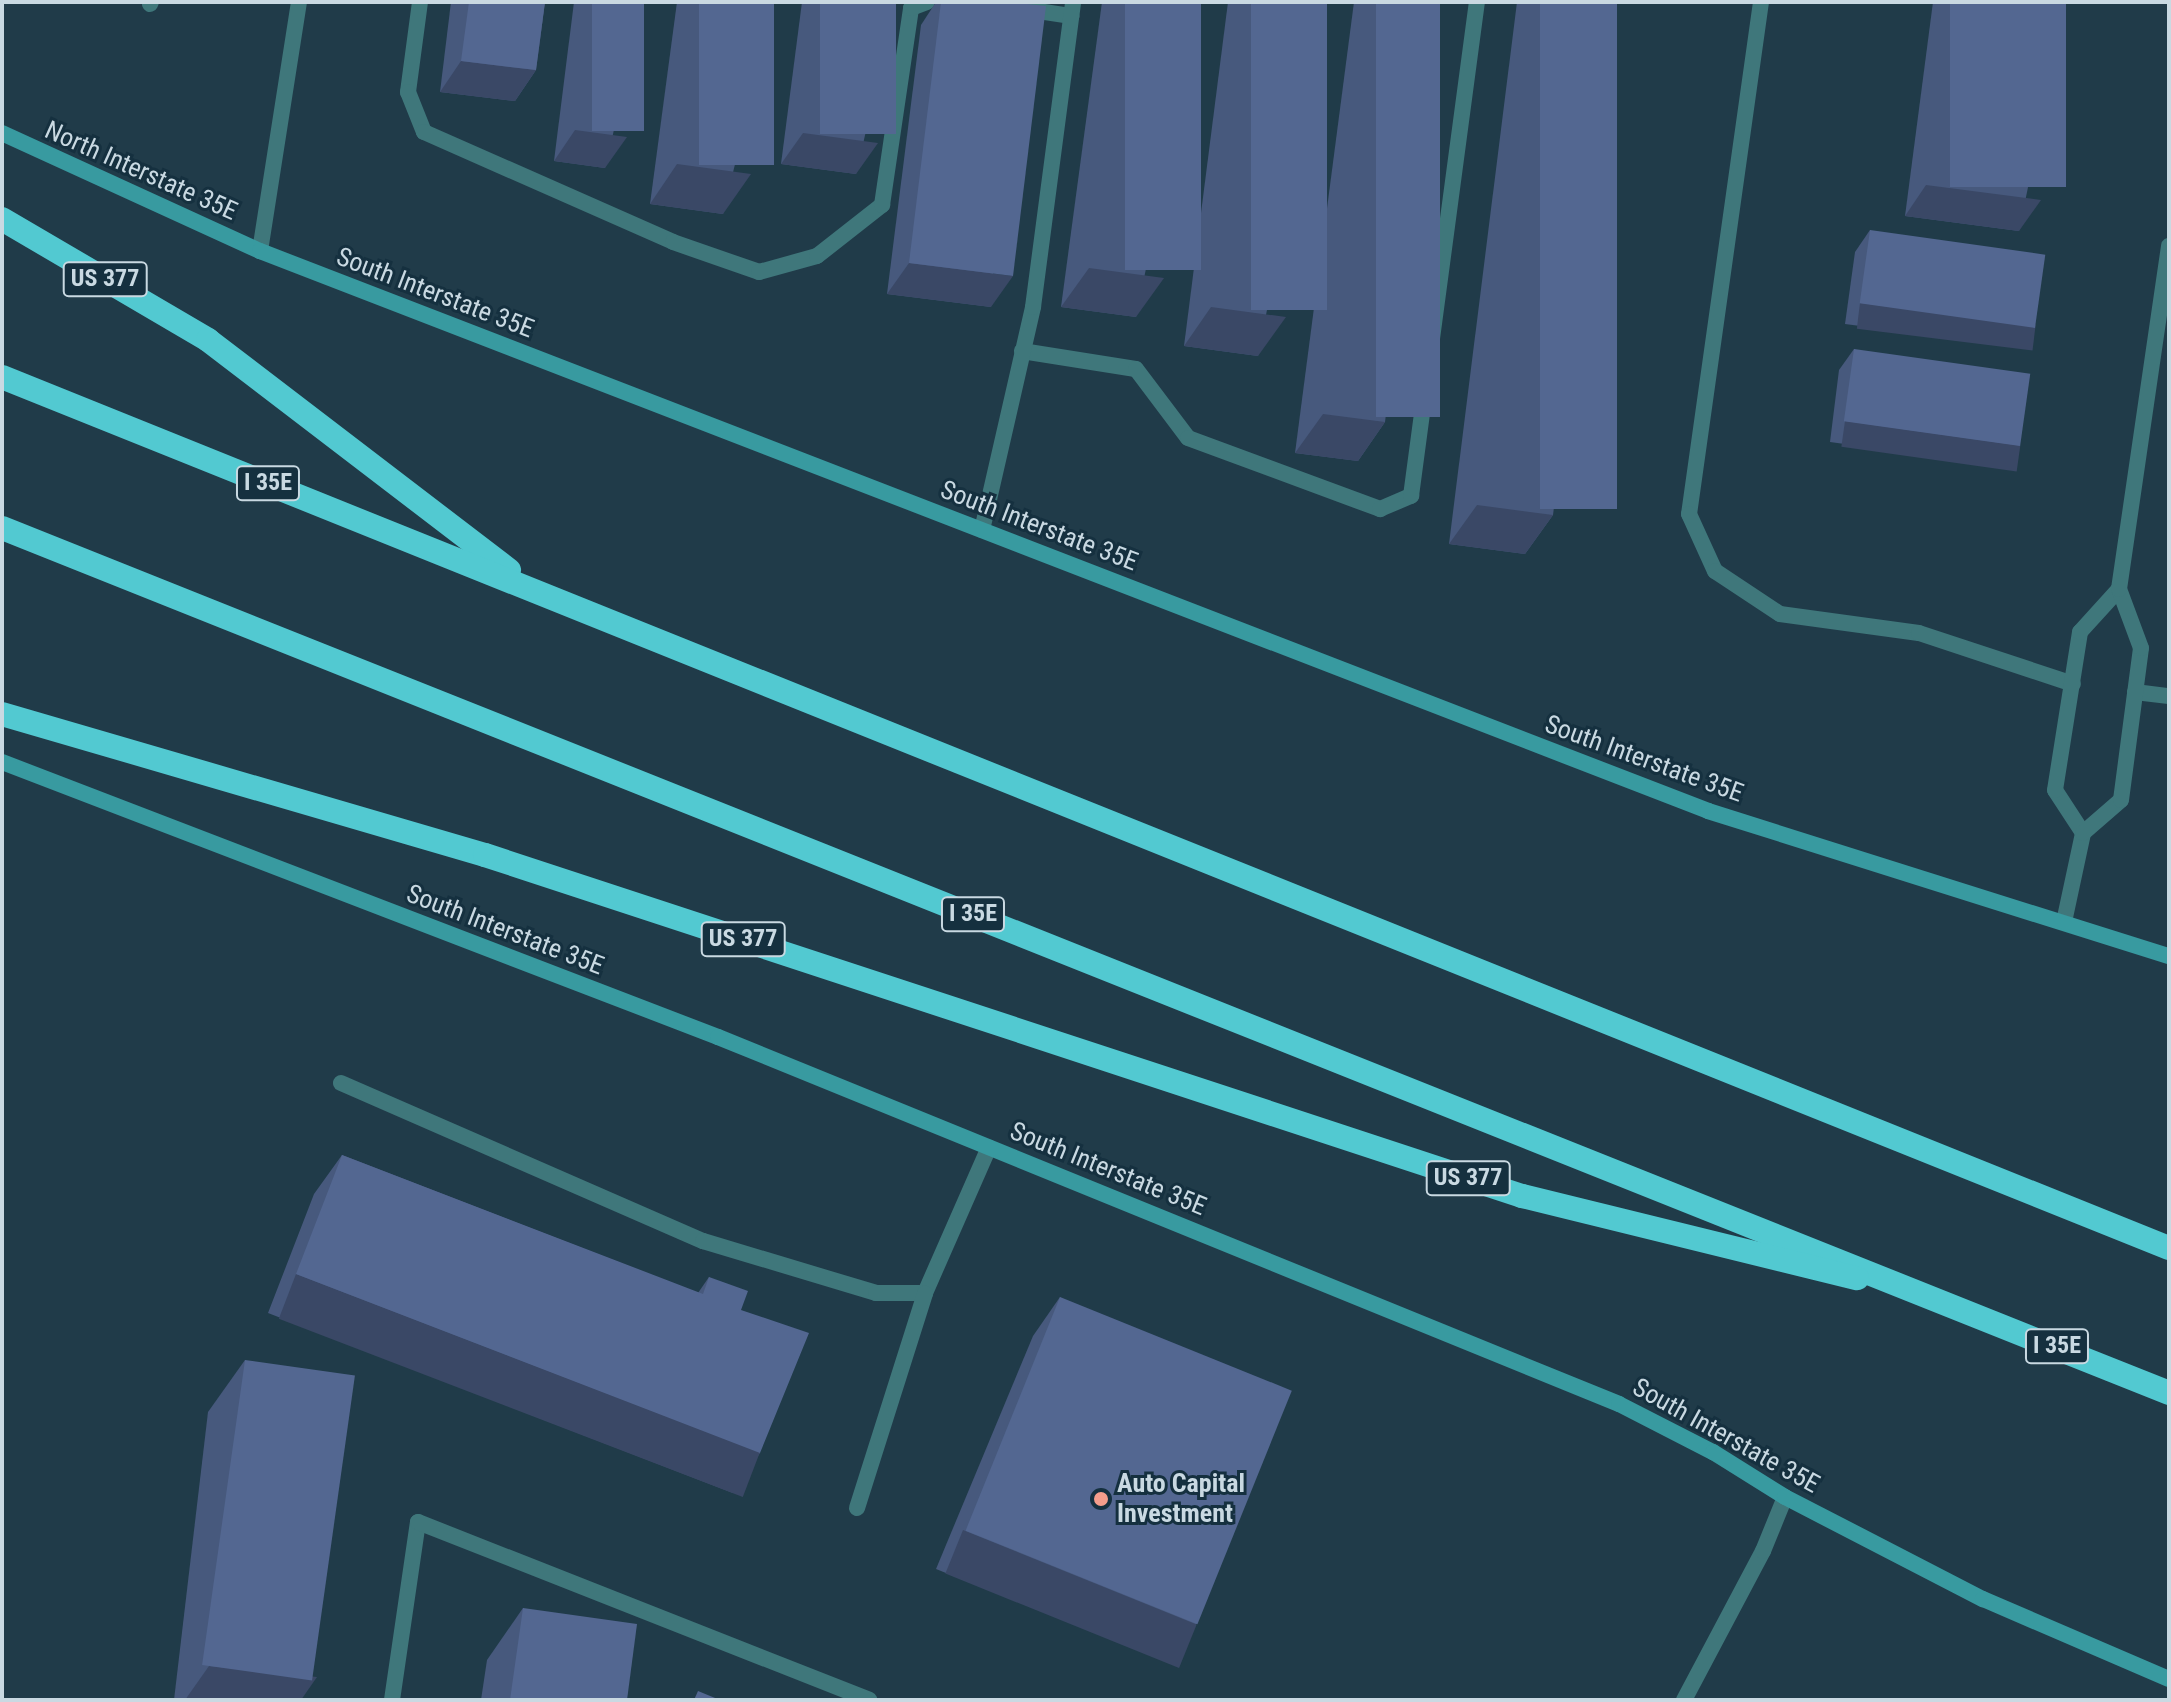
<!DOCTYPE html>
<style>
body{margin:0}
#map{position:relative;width:2171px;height:1702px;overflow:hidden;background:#203b49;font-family:"Roboto Condensed",sans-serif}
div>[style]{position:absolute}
.lane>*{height:16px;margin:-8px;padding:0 8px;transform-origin:8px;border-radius:8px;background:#3f777b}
.street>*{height:16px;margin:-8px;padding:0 8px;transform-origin:8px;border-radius:8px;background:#3f777b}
.secondary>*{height:16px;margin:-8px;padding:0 8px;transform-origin:8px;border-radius:8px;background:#389aa0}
.highway>*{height:24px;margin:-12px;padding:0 12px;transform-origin:12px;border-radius:12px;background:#52c9d1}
.wall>*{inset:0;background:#47597d}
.shaded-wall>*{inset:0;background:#3a4866;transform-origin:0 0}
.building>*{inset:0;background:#536791;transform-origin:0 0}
.dots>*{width:22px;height:22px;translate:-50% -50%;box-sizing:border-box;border:4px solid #15303f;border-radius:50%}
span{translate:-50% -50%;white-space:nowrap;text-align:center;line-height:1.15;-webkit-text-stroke:6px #15303f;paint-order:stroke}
.shield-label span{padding:2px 6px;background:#15303f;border:2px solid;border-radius:6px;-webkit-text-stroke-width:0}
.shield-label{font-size:24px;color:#c9d9e2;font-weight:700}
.street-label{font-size:26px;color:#c9d9e2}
.poi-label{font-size:26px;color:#c9d9e2;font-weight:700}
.left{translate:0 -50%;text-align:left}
.frame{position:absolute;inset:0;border:4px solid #c9d9e2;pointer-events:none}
</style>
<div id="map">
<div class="lane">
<div style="left:420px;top:2px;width:91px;rotate:97.6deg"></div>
<div style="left:408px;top:92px;width:43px;rotate:68.2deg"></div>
<div style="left:424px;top:132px;width:272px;rotate:23.8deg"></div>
<div style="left:673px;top:242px;width:91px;rotate:19.2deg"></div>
<div style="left:759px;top:272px;width:60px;rotate:-15.4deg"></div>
<div style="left:817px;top:256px;width:83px;rotate:-38.1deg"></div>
<div style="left:882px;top:205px;width:199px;rotate:-81.6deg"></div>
<div style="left:911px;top:8px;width:17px;rotate:-21deg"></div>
<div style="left:1761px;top:2px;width:517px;rotate:98deg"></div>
<div style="left:1689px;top:514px;width:63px;rotate:65.5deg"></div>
<div style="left:1715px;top:571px;width:78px;rotate:33.5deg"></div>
<div style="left:1780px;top:614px;width:140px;rotate:7.8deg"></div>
<div style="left:1919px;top:633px;width:162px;rotate:18.3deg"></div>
<div style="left:150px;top:4px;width:2px;rotate:-63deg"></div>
<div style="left:1025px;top:9px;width:47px;rotate:8.7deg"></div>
<div style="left:1022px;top:351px;width:115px;rotate:9deg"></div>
<div style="left:1136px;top:369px;width:86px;rotate:53deg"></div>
<div style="left:1188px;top:438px;width:205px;rotate:20.3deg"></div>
<div style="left:1380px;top:509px;width:34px;rotate:-23deg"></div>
<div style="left:1411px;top:496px;width:498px;rotate:-82.4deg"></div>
<div style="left:982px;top:530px;width:229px;rotate:-77.1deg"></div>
<div style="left:1033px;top:307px;width:308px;rotate:-82.5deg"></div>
<div style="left:2135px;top:692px;width:34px;rotate:7deg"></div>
<div style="left:2083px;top:833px;width:51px;rotate:-123.1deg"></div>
<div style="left:2055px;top:790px;width:160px;rotate:-81deg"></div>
<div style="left:2080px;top:632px;width:58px;rotate:-47.8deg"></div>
<div style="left:2064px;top:922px;width:91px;rotate:-77.9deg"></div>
<div style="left:2083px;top:833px;width:50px;rotate:-41deg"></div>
<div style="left:2121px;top:800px;width:153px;rotate:-82.5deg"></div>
<div style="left:2141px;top:648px;width:63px;rotate:-110.4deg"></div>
<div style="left:2119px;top:589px;width:347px;rotate:-81.7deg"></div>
<div style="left:341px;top:1083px;width:395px;rotate:23.6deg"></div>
<div style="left:703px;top:1241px;width:181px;rotate:16.7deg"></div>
<div style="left:876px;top:1293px;width:49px"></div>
<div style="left:925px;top:1293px;width:159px;rotate:-66.3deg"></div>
<div style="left:857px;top:1508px;width:225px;rotate:-72.4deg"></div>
<div style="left:392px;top:1700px;width:180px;rotate:-81.7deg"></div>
<div style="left:418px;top:1522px;width:485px;rotate:21.5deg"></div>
</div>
<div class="street">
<div style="left:260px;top:251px;width:252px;rotate:-81.1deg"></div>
<div style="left:1684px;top:1700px;width:169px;rotate:-62.1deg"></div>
<div style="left:1763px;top:1551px;width:58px;rotate:-67.8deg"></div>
</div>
<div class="secondary">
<div style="left:2px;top:133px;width:284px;rotate:24.6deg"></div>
<div style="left:260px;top:251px;width:1553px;rotate:21.14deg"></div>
<div style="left:1708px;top:811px;width:483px;rotate:17.5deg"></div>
<div style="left:2px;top:762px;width:767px;rotate:21.01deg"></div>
<div style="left:718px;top:1037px;width:973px;rotate:22.16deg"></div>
<div style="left:1619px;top:1404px;width:106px;rotate:27.1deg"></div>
<div style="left:1713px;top:1452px;width:85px;rotate:32deg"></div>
<div style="left:1785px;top:1497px;width:223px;rotate:27.3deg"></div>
<div style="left:1983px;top:1599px;width:202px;rotate:23.3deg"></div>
</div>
<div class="highway">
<div style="left:2px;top:219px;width:239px;rotate:30.4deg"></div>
<div style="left:208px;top:340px;width:379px;rotate:37.4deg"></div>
<div style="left:2px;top:377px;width:2335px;rotate:21.9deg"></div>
<div style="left:2px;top:528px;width:2333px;rotate:21.76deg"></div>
<div style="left:2px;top:714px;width:503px;rotate:16.27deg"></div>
<div style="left:485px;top:855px;width:1092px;rotate:18.2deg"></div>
<div style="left:1522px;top:1196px;width:345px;rotate:13.8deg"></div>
</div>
<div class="wall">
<div style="clip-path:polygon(451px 2px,545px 2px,536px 70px,515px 101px,440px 92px)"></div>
<div style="clip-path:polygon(574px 2px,644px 2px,605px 168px,554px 161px)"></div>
<div style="clip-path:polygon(677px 2px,774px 2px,723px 214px,650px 204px)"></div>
<div style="clip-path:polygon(802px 2px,896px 2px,856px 174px,781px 164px)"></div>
<div style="clip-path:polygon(936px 2px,1010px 2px,991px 307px,887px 294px,921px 25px)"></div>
<div style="clip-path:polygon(1102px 2px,1201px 2px,1136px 317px,1061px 307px)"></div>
<div style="clip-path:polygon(1228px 2px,1327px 2px,1258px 356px,1184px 346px)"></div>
<div style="clip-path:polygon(1354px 2px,1440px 2px,1385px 422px,1358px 461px,1295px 453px)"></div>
<div style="clip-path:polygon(1517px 2px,1617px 2px,1553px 515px,1525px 554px,1449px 544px)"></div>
<div style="clip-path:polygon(1933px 2px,2066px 2px,2019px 231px,1905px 216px)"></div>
<div style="clip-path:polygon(1870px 230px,2021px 347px,1845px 324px,1855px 252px)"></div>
<div style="clip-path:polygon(1854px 349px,2020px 445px,2005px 466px,1830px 442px,1839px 370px)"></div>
<div style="clip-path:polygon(342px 1155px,698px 1293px,709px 1277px,741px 1310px,760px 1453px,733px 1493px,268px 1313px,314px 1194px)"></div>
<div style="clip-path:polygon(1060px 1297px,1197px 1623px,1170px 1663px,936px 1569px,1033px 1336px)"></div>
<div style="clip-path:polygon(245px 1360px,301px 1700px,174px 1700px,208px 1412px)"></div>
<div style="clip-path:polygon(523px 1608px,627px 1700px,481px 1700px,487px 1660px)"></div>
</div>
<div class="shaded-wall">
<div style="clip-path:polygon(461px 61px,536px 70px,515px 101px,440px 92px)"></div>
<div style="clip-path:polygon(575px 130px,627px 137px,605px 168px,554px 161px)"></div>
<div style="clip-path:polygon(803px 133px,878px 143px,856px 174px,781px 164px)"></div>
<div style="clip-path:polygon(677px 164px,751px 174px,723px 214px,650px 204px)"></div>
<div style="clip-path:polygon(1926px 185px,2041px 200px,2019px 231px,1905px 216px)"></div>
<div style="clip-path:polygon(909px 263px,1013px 276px,991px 307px,887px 294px)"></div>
<div style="clip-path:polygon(1089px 268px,1164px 278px,1136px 317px,1061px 307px)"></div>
<div style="left:1860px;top:303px;width:177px;height:26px;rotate:7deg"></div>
<div style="clip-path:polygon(1211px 307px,1286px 317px,1258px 356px,1184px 346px)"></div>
<div style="clip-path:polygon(1323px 414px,1385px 422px,1358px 461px,1295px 453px)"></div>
<div style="left:1845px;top:421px;width:177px;height:26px;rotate:8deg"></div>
<div style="clip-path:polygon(1477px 505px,1553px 515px,1525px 554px,1449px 544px)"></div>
<div style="left:296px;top:1274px;width:497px;height:48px;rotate:21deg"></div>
<div style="left:963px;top:1530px;width:252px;height:47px;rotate:22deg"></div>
<div style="clip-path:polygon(209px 1666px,317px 1677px,301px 1700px,185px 1700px)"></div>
</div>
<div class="building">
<div style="clip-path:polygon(469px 2px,545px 2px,536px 70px,461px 61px)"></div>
<div style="left:592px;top:2px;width:52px;height:129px"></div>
<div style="left:699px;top:2px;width:75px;height:163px"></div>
<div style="left:820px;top:2px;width:76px;height:132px"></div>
<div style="clip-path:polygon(941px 2px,1010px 2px,1046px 6px,1013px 276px,909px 263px)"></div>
<div style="left:1125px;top:2px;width:76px;height:268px"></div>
<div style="left:1251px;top:2px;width:76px;height:308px"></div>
<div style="left:1376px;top:2px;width:64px;height:415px"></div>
<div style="left:1540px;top:2px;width:77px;height:507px"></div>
<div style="left:1950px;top:2px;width:116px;height:185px"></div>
<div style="left:1870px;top:230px;width:177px;height:74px;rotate:8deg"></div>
<div style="left:1854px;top:349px;width:178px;height:73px;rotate:8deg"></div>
<div style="clip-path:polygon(342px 1155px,703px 1294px,709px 1277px,748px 1291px,741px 1310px,809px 1333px,760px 1453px,296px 1274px)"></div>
<div style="left:1060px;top:1297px;width:250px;height:252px;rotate:22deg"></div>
<div style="left:245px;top:1360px;width:111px;height:308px;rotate:8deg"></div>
<div style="clip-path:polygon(523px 1608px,637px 1624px,627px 1700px,510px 1700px)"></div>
<div style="clip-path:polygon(698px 1691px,720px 1700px,694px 1700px)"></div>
</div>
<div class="dots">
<div style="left:1101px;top:1499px;background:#f49d8c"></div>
</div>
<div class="shield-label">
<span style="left:105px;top:279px">US 377</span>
<span style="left:268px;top:483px">I 35E</span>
<span style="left:973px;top:914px">I 35E</span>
<span style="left:743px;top:939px">US 377</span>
<span style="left:1468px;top:1178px">US 377</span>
<span style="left:2057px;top:1346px">I 35E</span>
</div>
<div class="street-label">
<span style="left:141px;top:171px;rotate:24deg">North Interstate 35E</span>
<span style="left:435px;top:293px;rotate:21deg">South Interstate 35E</span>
<span style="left:1039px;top:526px;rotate:21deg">South Interstate 35E</span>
<span style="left:1644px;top:759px;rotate:20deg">South Interstate 35E</span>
<span style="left:505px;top:930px;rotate:21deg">South Interstate 35E</span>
<span style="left:1108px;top:1169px;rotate:22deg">South Interstate 35E</span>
<span style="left:1726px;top:1436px;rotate:29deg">South Interstate 35E</span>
</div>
<div class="poi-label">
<span class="left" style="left:1117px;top:1499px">Auto Capital<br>Investment</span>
</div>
<div class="frame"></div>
</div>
